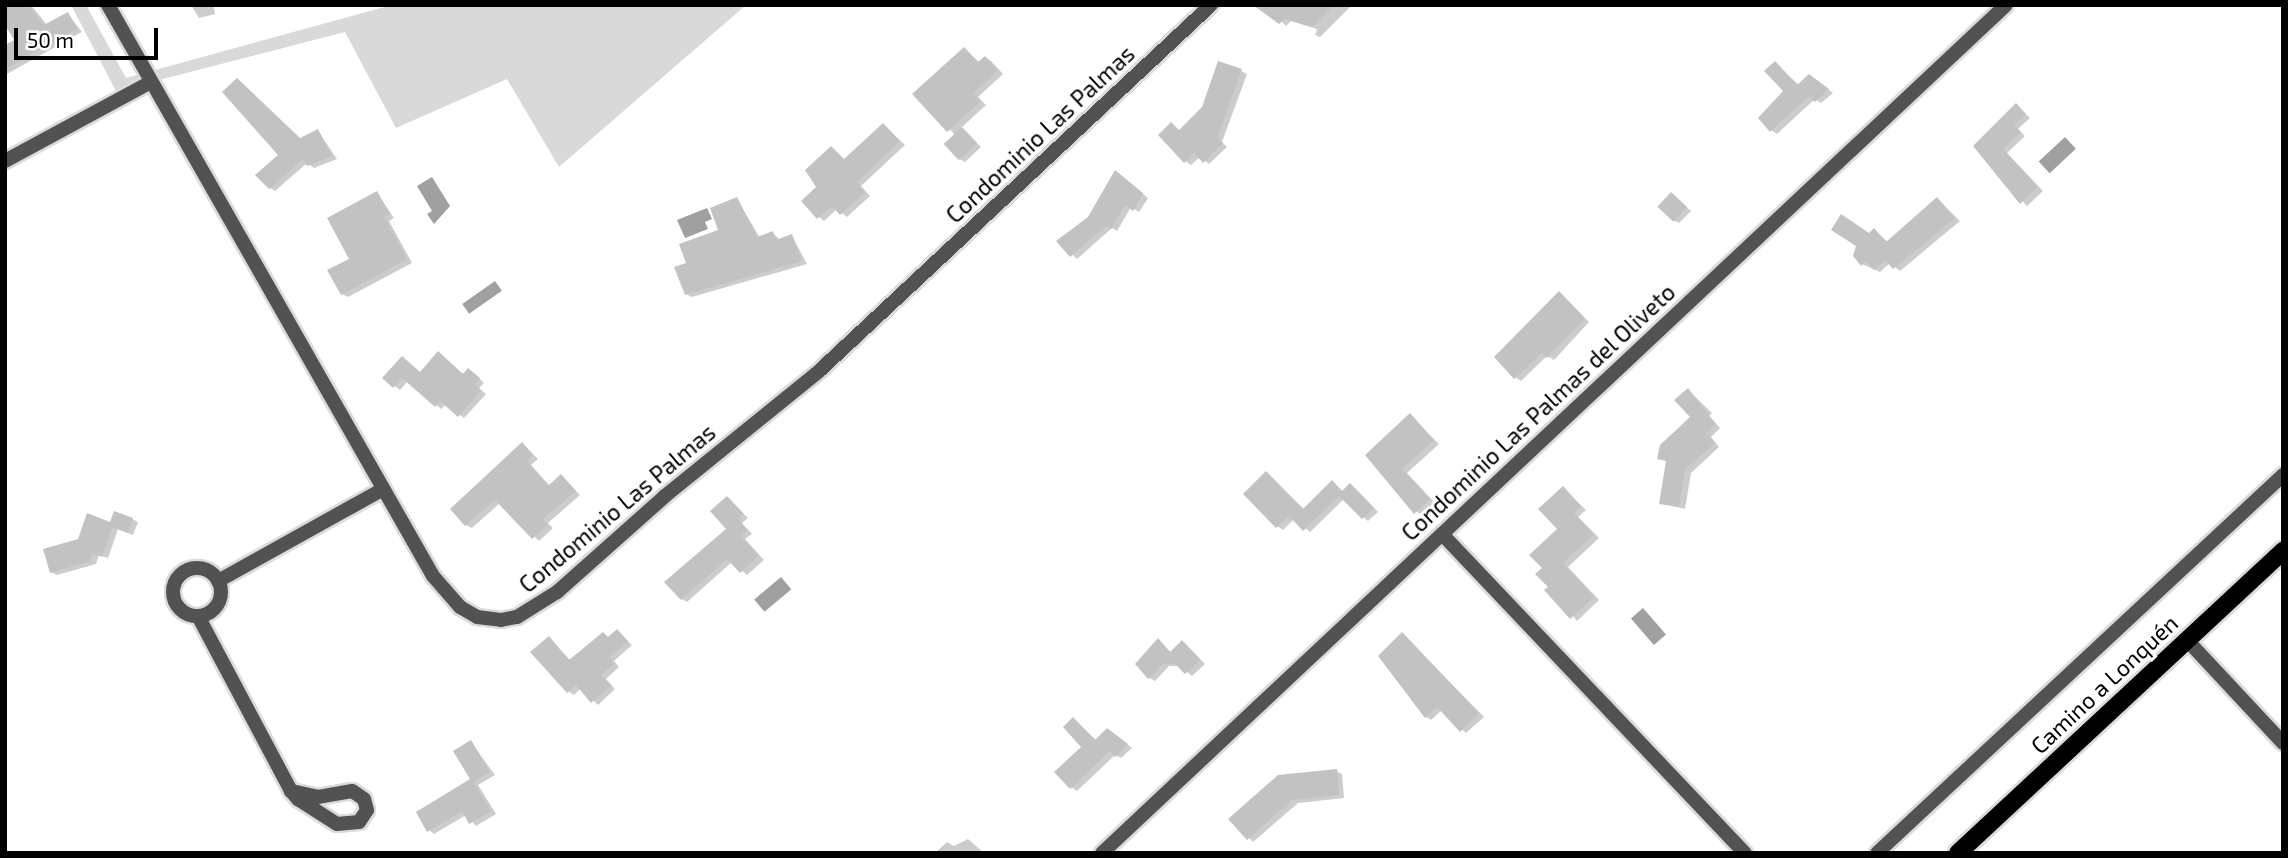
<!DOCTYPE html>
<meta charset="utf-8">
<style>
body{margin:0}
#map{position:relative;width:2288px;height:858px;overflow:hidden;background:#fff;font-family:"Exo 2",sans-serif}
div>[style]{position:absolute}
.green>*{inset:0;background:#d9d9d9}
.water>*{inset:0;background:#a0a0a0;transform-origin:0 0}
.shadow>*{inset:0;background:#0003}
.building>*{inset:0;background:#c2c2c2;transform-origin:0 0}
.roads{filter:drop-shadow(2px 0 #dbdbdb) drop-shadow(-2px 0 #dbdbdb) drop-shadow(0 2px #dbdbdb) drop-shadow(0 -2px #dbdbdb)}
.minor>*{height:14px;margin:-7px;padding:0 7px;transform-origin:7px;border-radius:7px;background:#525252}
.minor>.ring{margin:-7px;padding:0;box-sizing:content-box;background:none;border:14px solid #525252;border-radius:50%}
.primary>*{height:18px;margin:-9px;padding:0 9px;transform-origin:9px;border-radius:9px;background:#000}
span{translate:-50% -50%;white-space:nowrap;text-align:center;line-height:1.15;-webkit-text-stroke:6px #fff;paint-order:stroke}
.street-label{font-size:23px;color:#000}
.frame{position:absolute;inset:0;border:7px solid #000;pointer-events:none}
.scale{position:absolute;left:14px;top:28px;width:144px;height:32px;box-sizing:border-box;border:4px solid #000;border-top:0;padding-left:9px;font-size:21px;line-height:24px;white-space:nowrap;color:#000;-webkit-text-stroke:5px #fff;paint-order:stroke}
</style>
<div id="map">
<div class="green">
<div style="clip-path:polygon(71px 5px,86px 5px,126px 78px,392px 5px,746px 5px,559px 167px,507px 79px,396px 128px,345px 32px,116px 91px)"></div>
</div>
<div class="water">
<div style="left:2065px;top:137px;width:16px;height:36px;rotate:47deg"></div>
<div style="clip-path:polygon(432px 177px,450px 206px,434px 224px,427px 214px,432px 211px,417px 186px)"></div>
<div style="clip-path:polygon(707px 208px,712px 219px,705px 222px,708px 229px,685px 238px,677px 220px)"></div>
<div style="left:495px;top:281px;width:12px;height:40px;rotate:55deg"></div>
<div style="left:781px;top:577px;width:16px;height:35px;rotate:50deg"></div>
<div style="left:1643px;top:608px;width:35px;height:16px;rotate:49deg"></div>
</div>
<div class="shadow">
<div style="clip-path:polygon(5px 5px,31px 5px,47px 25px,68px 14px,82px 32px,5px 75px,5px 47px,16px 41px)"></div>
<div style="clip-path:polygon(191px 5px,213px 5px,215px 14px,199px 18px)"></div>
<div style="clip-path:polygon(1352px 5px,1320px 37px,1315px 35px,1317px 29px,1291px 21px,1286px 26px,1266px 6px)"></div>
<div style="clip-path:polygon(964px 49px,980px 63px,986px 58px,991px 61px,1003px 74px,978px 97px,986px 105px,961px 128px,981px 147px,965px 162px,959px 159px,955px 135px,915px 94px)"></div>
<div style="clip-path:polygon(1775px 63px,1799px 85px,1815px 79px,1833px 93px,1821px 103px,1815px 99px,1777px 134px,1771px 130px,1786px 91px)"></div>
<div style="clip-path:polygon(1241px 71px,1247px 74px,1222px 142px,1227px 147px,1209px 164px,1200px 157px,1191px 165px,1185px 161px,1171px 124px,1180px 131px)"></div>
<div style="clip-path:polygon(2016px 105px,2030px 118px,2018px 129px,2025px 136px,2007px 153px,2043px 191px,2027px 206px,1975px 146px)"></div>
<div style="clip-path:polygon(883px 125px,905px 145px,861px 186px,870px 196px,847px 217px,837px 209px,824px 221px,819px 217px,818px 188px,832px 148px,845px 160px)"></div>
<div style="clip-path:polygon(318px 131px,337px 159px,314px 168px,307px 163px,275px 191px,270px 188px,301px 139px)"></div>
<div style="clip-path:polygon(1121px 176px,1148px 198px,1139px 212px,1131px 207px,1117px 231px,1112px 228px,1077px 259px,1058px 241px,1090px 218px)"></div>
<div style="clip-path:polygon(377px 193px,394px 218px,389px 221px,412px 263px,348px 297px,342px 294px)"></div>
<div style="clip-path:polygon(1672px 194px,1691px 211px,1679px 223px,1673px 220px)"></div>
<div style="clip-path:polygon(737px 199px,760px 238px,773px 233px,780px 240px,792px 236px,807px 264px,692px 297px,686px 294px,688px 264px,720px 231px)"></div>
<div style="clip-path:polygon(1937px 199px,1960px 221px,1900px 271px,1890px 263px,1880px 272px,1862px 264px,1874px 230px,1888px 242px)"></div>
<div style="clip-path:polygon(1559px 293px,1589px 322px,1554px 360px,1547px 356px,1521px 381px,1515px 377px)"></div>
<div style="clip-path:polygon(402px 358px,421px 373px,474px 373px,484px 383px,479px 388px,486px 394px,464px 418px,446px 404px,441px 409px,408px 381px,400px 390px,384px 378px)"></div>
<div style="clip-path:polygon(1688px 390px,1712px 413px,1709px 416px,1720px 428px,1711px 437px,1719px 447px,1691px 473px,1685px 509px,1661px 503px,1668px 462px,1659px 458px,1692px 417px)"></div>
<div style="clip-path:polygon(1410px 416px,1439px 444px,1407px 473px,1435px 503px,1421px 516px,1368px 455px)"></div>
<div style="clip-path:polygon(523px 444px,538px 459px,531px 465px,550px 486px,561px 476px,580px 495px,548px 523px,553px 528px,539px 541px,500px 503px,472px 528px,466px 525px)"></div>
<div style="clip-path:polygon(1267px 474px,1305px 510px,1332px 483px,1344px 492px,1356px 489px,1378px 512px,1368px 521px,1344px 499px,1310px 532px,1294px 519px,1283px 530px,1277px 526px)"></div>
<div style="clip-path:polygon(1563px 488px,1586px 510px,1578px 517px,1599px 538px,1568px 567px,1599px 600px,1577px 621px,1550px 587px,1544px 568px,1559px 530px)"></div>
<div style="clip-path:polygon(727px 498px,748px 518px,742px 523px,752px 534px,745px 539px,764px 560px,747px 575px,732px 562px,687px 602px,682px 599px,729px 529px)"></div>
<div style="clip-path:polygon(132px 519px,138px 522px,133px 535px,118px 529px,108px 558px,99px 555px,96px 564px,57px 575px,51px 572px,79px 540px)"></div>
<div style="clip-path:polygon(617px 631px,632px 645px,614px 661px,619px 667px,606px 679px,615px 689px,598px 705px,581px 688px,574px 695px,568px 691px,549px 638px,571px 661px,603px 634px,610px 638px)"></div>
<div style="clip-path:polygon(1402px 634px,1484px 717px,1466px 733px,1442px 710px,1431px 720px,1426px 717px)"></div>
<div style="clip-path:polygon(1158px 641px,1172px 653px,1183px 643px,1205px 664px,1192px 676px,1180px 666px,1169px 666px,1155px 681px,1149px 678px)"></div>
<div style="clip-path:polygon(1074px 719px,1097px 741px,1113px 733px,1132px 748px,1121px 758px,1115px 755px,1077px 791px,1071px 787px,1083px 747px)"></div>
<div style="clip-path:polygon(471px 742px,495px 775px,478px 785px,496px 814px,476px 826px,466px 815px,434px 834px,429px 830px,472px 780px)"></div>
<div style="clip-path:polygon(1336px 771px,1342px 774px,1344px 798px,1298px 803px,1253px 842px,1231px 819px)"></div>
<div style="clip-path:polygon(968px 839px,984px 853px,935px 853px,947px 842px,954px 846px)"></div>
</div>
<div class="building">
<div style="clip-path:polygon(5px 5px,28px 5px,44px 25px,68px 12px,77px 29px,5px 69px,5px 45px,14px 40px,5px 25px)"></div>
<div style="clip-path:polygon(1253px 5px,1334px 5px,1312px 27px,1285px 19px,1279px 24px)"></div>
<div style="clip-path:polygon(964px 47px,978px 62px,985px 56px,998px 70px,973px 93px,981px 101px,947px 132px,912px 94px)"></div>
<div style="clip-path:polygon(1218px 61px,1242px 69px,1217px 138px,1223px 143px,1203px 163px,1194px 153px,1184px 163px,1158px 135px,1171px 122px,1179px 130px,1202px 107px)"></div>
<div style="clip-path:polygon(1775px 61px,1797px 85px,1809px 74px,1829px 89px,1815px 102px,1809px 96px,1770px 132px,1758px 118px,1783px 91px,1764px 71px)"></div>
<div style="clip-path:polygon(237px 78px,300px 138px,318px 129px,332px 156px,307px 166px,303px 159px,269px 189px,255px 175px,278px 155px,222px 92px)"></div>
<div style="clip-path:polygon(2016px 103px,2026px 114px,2014px 125px,2021px 132px,2003px 149px,2038px 187px,2020px 204px,1973px 146px)"></div>
<div style="clip-path:polygon(883px 123px,900px 141px,857px 182px,865px 192px,840px 215px,832px 206px,817px 219px,801px 201px,816px 187px,805px 170px,831px 146px,844px 159px)"></div>
<div style="left:962px;top:127px;width:22px;height:25px;rotate:47deg"></div>
<div style="clip-path:polygon(1115px 170px,1143px 193px,1133px 211px,1125px 205px,1111px 229px,1106px 226px,1070px 257px,1056px 241px,1088px 217px)"></div>
<div style="clip-path:polygon(377px 191px,390px 214px,384px 217px,407px 259px,341px 295px,327px 270px,349px 259px,327px 218px)"></div>
<div style="left:1671px;top:192px;width:22px;height:20px;rotate:43deg"></div>
<div style="clip-path:polygon(737px 197px,757px 237px,773px 231px,776px 240px,792px 234px,802px 261px,685px 295px,674px 267px,686px 263px,679px 244px,718px 230px,710px 208px)"></div>
<div style="clip-path:polygon(1937px 197px,1955px 218px,1893px 269px,1885px 260px,1874px 270px,1866px 261px,1861px 266px,1853px 256px,1856px 246px,1831px 230px,1841px 214px,1869px 233px,1874px 228px,1886px 242px)"></div>
<div style="clip-path:polygon(1559px 291px,1585px 318px,1547px 358px,1542px 353px,1514px 379px,1494px 357px)"></div>
<div style="clip-path:polygon(438px 351px,463px 374px,468px 368px,480px 378px,475px 384px,481px 390px,458px 417px,440px 401px,435px 407px,402px 378px,393px 388px,382px 378px,402px 356px,420px 372px)"></div>
<div style="clip-path:polygon(1688px 388px,1716px 424px,1706px 433px,1715px 443px,1685px 469px,1679px 507px,1659px 504px,1666px 461px,1657px 459px,1660px 445px,1690px 417px,1674px 400px)"></div>
<div style="clip-path:polygon(1410px 413px,1434px 440px,1402px 469px,1430px 499px,1414px 514px,1365px 455px)"></div>
<div style="clip-path:polygon(522px 442px,533px 455px,527px 461px,548px 486px,561px 474px,576px 491px,543px 519px,548px 525px,532px 539px,495px 500px,465px 526px,450px 509px)"></div>
<div style="clip-path:polygon(1266px 471px,1303px 509px,1332px 480px,1342px 491px,1350px 483px,1374px 508px,1362px 519px,1339px 496px,1303px 531px,1289px 516px,1276px 528px,1243px 494px)"></div>
<div style="clip-path:polygon(1563px 486px,1581px 506px,1574px 513px,1594px 534px,1563px 563px,1594px 597px,1570px 619px,1544px 590px,1548px 587px,1535px 574px,1542px 568px,1529px 555px,1557px 529px,1538px 509px)"></div>
<div style="clip-path:polygon(727px 496px,744px 514px,738px 519px,747px 530px,741px 536px,759px 556px,740px 573px,727px 559px,681px 600px,664px 582px,726px 529px,710px 511px)"></div>
<div style="clip-path:polygon(114px 511px,133px 518px,128px 533px,112px 527px,102px 557px,93px 553px,90px 561px,50px 573px,43px 549px,78px 539px,87px 513px,110px 522px)"></div>
<div style="clip-path:polygon(617px 629px,628px 641px,609px 657px,614px 664px,601px 675px,611px 685px,591px 703px,576px 685px,567px 693px,530px 652px,549px 636px,569px 660px,603px 632px,608px 637px)"></div>
<div style="clip-path:polygon(1402px 632px,1479px 713px,1460px 732px,1437px 707px,1425px 718px,1378px 656px)"></div>
<div style="clip-path:polygon(1158px 638px,1170px 652px,1182px 640px,1201px 660px,1185px 674px,1175px 664px,1163px 664px,1148px 679px,1135px 664px)"></div>
<div style="clip-path:polygon(1073px 717px,1095px 740px,1107px 728px,1128px 744px,1115px 757px,1110px 751px,1070px 789px,1054px 772px,1081px 747px,1063px 727px)"></div>
<div style="clip-path:polygon(471px 740px,490px 772px,473px 782px,491px 811px,469px 824px,462px 811px,427px 832px,416px 812px,470px 779px,453px 751px)"></div>
<div style="clip-path:polygon(1337px 769px,1339px 795px,1292px 800px,1247px 840px,1228px 819px,1278px 775px)"></div>
</div>
<div class="roads">
<div class="minor">
<div style="left:108px;top:5px;width:657px;rotate:60.35deg"></div>
<div style="left:433px;top:576px;width:41px;rotate:48.9deg"></div>
<div style="left:460px;top:607px;width:20px;rotate:30deg"></div>
<div style="left:477px;top:617px;width:24px;rotate:7deg"></div>
<div style="left:501px;top:620px;width:16px;rotate:-11deg"></div>
<div style="left:517px;top:617px;width:47px;rotate:-32deg"></div>
<div style="left:557px;top:592px;width:144px;rotate:-41.6deg"></div>
<div style="left:665px;top:496px;width:197px;rotate:-39deg"></div>
<div style="left:818px;top:372px;width:538px;rotate:-43.04deg"></div>
<div style="left:5px;top:161px;width:166px;rotate:-28.4deg"></div>
<div style="left:1442px;top:534px;width:440px;rotate:46.5deg"></div>
<div class="ring" style="left:173px;top:568px;width:34px;height:34px"></div>
<div style="left:218px;top:581px;width:189px;rotate:-29.1deg"></div>
<div style="left:198px;top:616px;width:198px;rotate:62deg"></div>
<div style="left:291px;top:791px;width:11px;rotate:49deg"></div>
<div style="left:298px;top:799px;width:46px;rotate:32.7deg"></div>
<div style="left:337px;top:824px;width:22px;rotate:-5deg"></div>
<div style="left:359px;top:822px;width:14px;rotate:-56deg"></div>
<div style="left:367px;top:810px;width:11px;rotate:-105deg"></div>
<div style="left:364px;top:799px;width:14px;rotate:-146deg"></div>
<div style="left:352px;top:791px;width:34px;rotate:170deg"></div>
<div style="left:319px;top:797px;width:29px;rotate:-168deg"></div>
<div style="left:2187px;top:640px;width:141px;rotate:47deg"></div>
<div style="left:1102px;top:853px;width:1239px;rotate:-43.17deg"></div>
<div style="left:1877px;top:853px;width:555px;rotate:-42.95deg"></div>
</div>
<div class="primary">
<div style="left:1958px;top:853px;width:444px;rotate:-42.9deg"></div>
</div>
</div>
<div class="street-label">
<span style="left:1040px;top:134px;rotate:-43deg">Condominio Las Palmas</span>
<span style="left:1538px;top:412px;rotate:-43deg">Condominio Las Palmas del Oliveto</span>
<span style="left:617px;top:508px;rotate:-40deg">Condominio Las Palmas</span>
<span style="left:2104px;top:684px;rotate:-43deg">Camino a Lonquén</span>
</div>
<div class="frame"></div>
<div class="scale">50 m</div>
</div>
